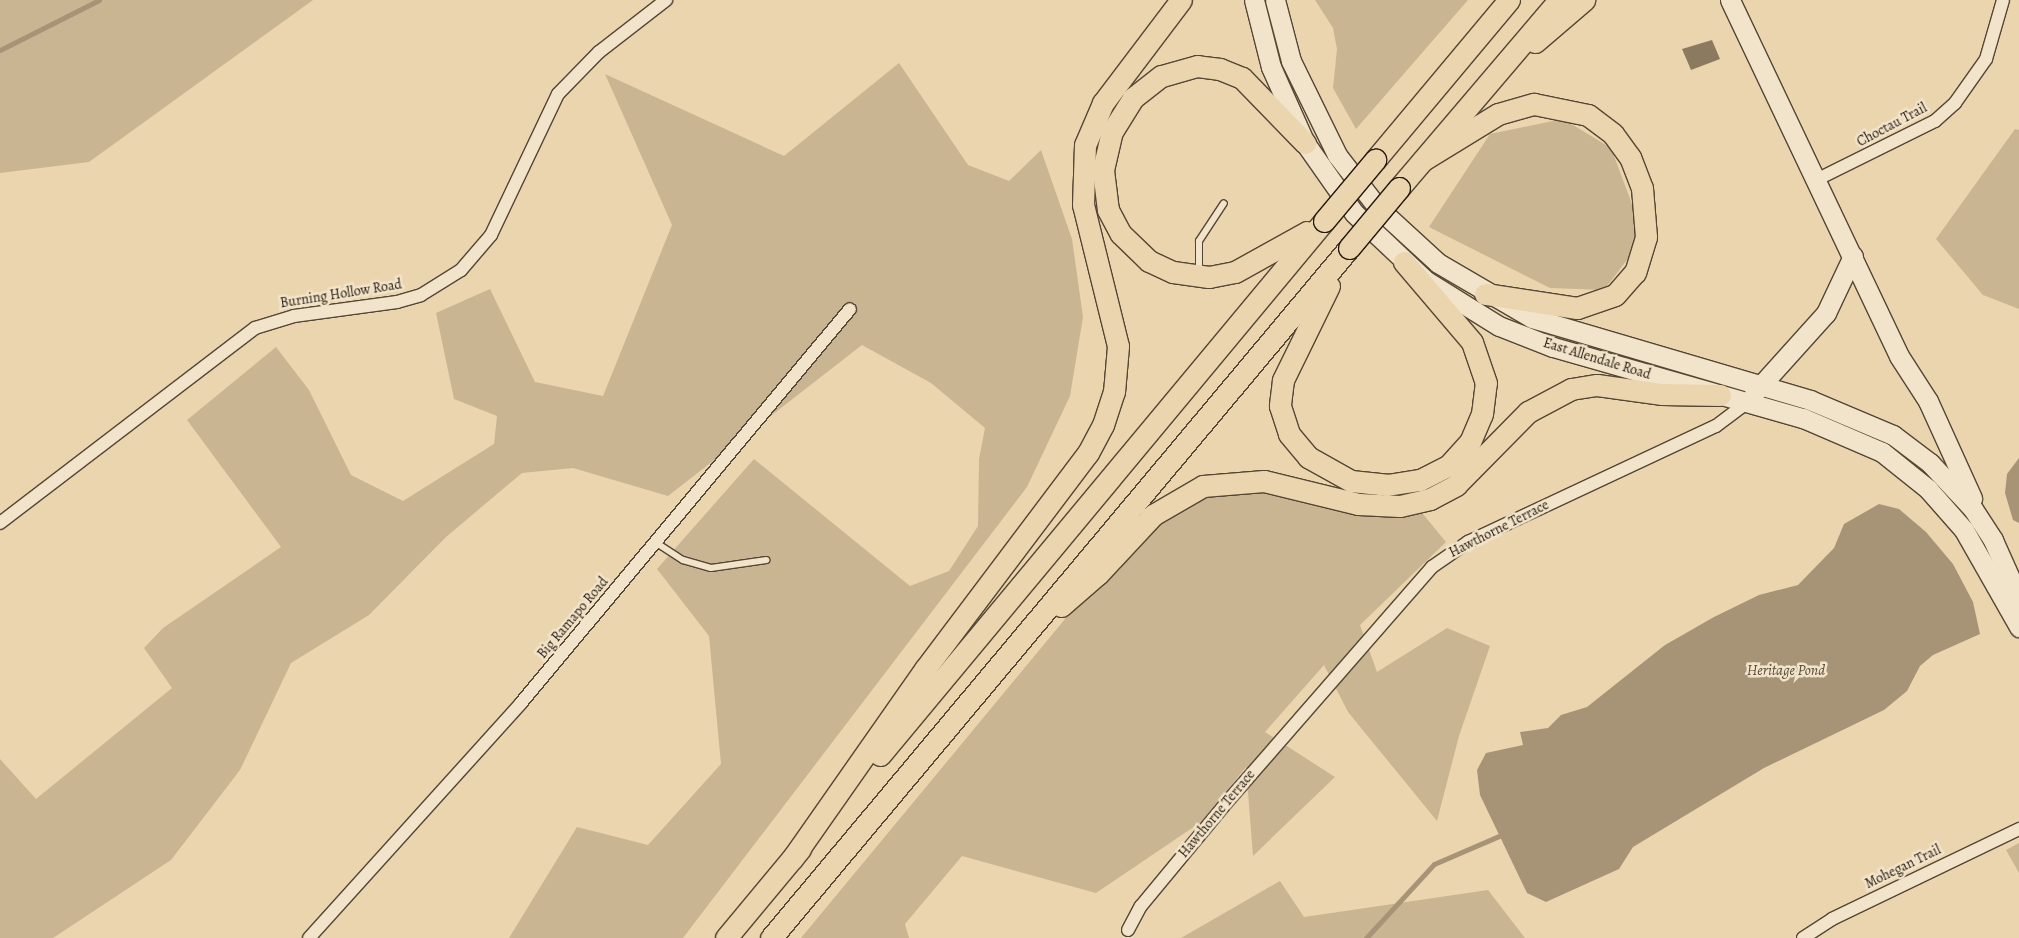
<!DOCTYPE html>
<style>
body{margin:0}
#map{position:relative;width:2019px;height:938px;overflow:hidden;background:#ebd5ae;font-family:Alegreya,serif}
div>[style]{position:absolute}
.green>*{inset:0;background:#c9b592}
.water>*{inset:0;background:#a79477}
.stream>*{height:5px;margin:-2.5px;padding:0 2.5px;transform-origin:2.5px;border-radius:2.5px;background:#a79477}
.building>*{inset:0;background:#8b7a60}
.roads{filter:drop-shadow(1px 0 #544634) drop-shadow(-1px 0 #544634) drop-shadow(0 1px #544634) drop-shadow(0 -1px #544634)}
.service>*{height:6px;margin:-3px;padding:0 3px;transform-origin:3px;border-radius:3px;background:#f2e4ca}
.minor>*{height:12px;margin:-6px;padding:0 6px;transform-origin:6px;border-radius:6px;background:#f2e4ca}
.secondary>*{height:19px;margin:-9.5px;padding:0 9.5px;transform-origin:9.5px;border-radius:9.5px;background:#f2e4ca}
.trunk>*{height:21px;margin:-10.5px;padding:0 10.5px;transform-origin:10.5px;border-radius:10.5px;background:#ebd5ae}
.bridges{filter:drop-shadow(1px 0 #22170c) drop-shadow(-1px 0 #22170c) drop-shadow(0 1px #22170c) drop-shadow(0 -1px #22170c)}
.trunk-bridge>*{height:21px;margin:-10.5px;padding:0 10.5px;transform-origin:10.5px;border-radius:10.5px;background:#ebd5ae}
span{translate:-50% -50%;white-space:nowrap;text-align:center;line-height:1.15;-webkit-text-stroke:5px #f2e4ca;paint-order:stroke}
.street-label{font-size:14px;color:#22170c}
.water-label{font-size:15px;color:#574937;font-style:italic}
</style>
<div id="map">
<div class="green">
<div style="clip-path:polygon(0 0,313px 0,89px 162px,0 173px)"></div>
<div style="clip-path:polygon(1315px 0,1468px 0,1356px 129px,1333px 88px,1337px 49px,1333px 28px)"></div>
<div style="clip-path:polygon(899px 63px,968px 165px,1009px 181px,1041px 150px,1072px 239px,1083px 317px,1070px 396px,1027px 487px,683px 938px,509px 938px,577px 827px,648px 845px,721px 764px,709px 636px,657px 569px,754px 459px,910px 586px,949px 571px,978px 526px,979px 459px,985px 428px,931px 383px,862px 345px,668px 496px,573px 468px,522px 473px,446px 537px,369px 615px,291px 663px,240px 770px,171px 860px,53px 938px,0 938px,0 759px,36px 799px,172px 688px,144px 648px,163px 628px,281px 547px,187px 420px,276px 347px,309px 390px,351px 475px,403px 501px,494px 444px,497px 416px,454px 399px,436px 313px,490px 289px,535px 382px,603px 396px,672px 225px,605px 74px,784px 156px)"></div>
<div style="clip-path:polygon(1563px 119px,1611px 148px,1638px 220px,1630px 256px,1604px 290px,1550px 288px,1429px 227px,1490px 134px)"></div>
<div style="clip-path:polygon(2015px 129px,2019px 130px,2019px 309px,1983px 295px,1936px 239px)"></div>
<div style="clip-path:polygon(1212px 479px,1413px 502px,1446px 542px,1360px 625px,1377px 672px,1447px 628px,1490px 646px,1459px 736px,1437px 821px,1348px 712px,1324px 665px,1265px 732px,1335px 777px,1253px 856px,1246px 767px,1201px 822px,1096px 893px,962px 856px,905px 924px,909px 938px,801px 938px,1118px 555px)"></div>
<div style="clip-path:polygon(2019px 843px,2019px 873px,2006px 850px)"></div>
<div style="clip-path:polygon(1280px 881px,1304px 917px,1488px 890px,1525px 938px,1181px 938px)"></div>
</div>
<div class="water">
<div style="clip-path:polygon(2019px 458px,2019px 523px,2013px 520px,2005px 493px,2007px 474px)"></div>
<div style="clip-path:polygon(1879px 504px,1899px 509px,1926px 532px,1953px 564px,1973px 602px,1980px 634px,1933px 655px,1920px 666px,1907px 691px,1884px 710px,1764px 768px,1633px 847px,1619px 869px,1546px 902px,1527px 893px,1480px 795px,1477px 770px,1486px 753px,1523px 745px,1520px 732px,1548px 728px,1561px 715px,1587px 707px,1665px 645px,1714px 617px,1759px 595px,1798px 585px,1834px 548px,1844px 524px)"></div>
</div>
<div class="stream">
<div style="left:0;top:50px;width:111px;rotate:-26.8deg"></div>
<div style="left:1366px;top:938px;width:100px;rotate:-47.4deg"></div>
<div style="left:1434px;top:864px;width:78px;rotate:-23.3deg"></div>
</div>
<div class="building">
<div style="clip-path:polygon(1712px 40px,1720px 59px,1691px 70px,1682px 49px)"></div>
</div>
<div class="roads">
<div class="service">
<div style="left:1199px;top:271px;width:30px;rotate:-90deg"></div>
<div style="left:1199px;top:241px;width:45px;rotate:-56.7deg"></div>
<div style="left:655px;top:542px;width:33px;rotate:33deg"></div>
<div style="left:683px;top:560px;width:29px;rotate:16deg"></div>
<div style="left:711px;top:568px;width:56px;rotate:-8.3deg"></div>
</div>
<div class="minor">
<div style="left:1816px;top:180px;width:133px;rotate:-26.4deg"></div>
<div style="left:1935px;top:121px;width:27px;rotate:-42deg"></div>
<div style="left:1955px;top:103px;width:54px;rotate:-54.8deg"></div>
<div style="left:1986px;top:59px;width:61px;rotate:-73.9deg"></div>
<div style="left:0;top:523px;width:321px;rotate:-37.4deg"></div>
<div style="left:255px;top:328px;width:41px;rotate:-17.1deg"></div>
<div style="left:294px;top:316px;width:104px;rotate:-7.7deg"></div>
<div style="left:397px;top:302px;width:25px;rotate:-16deg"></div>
<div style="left:421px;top:295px;width:47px;rotate:-32deg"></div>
<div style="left:461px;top:270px;width:46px;rotate:-49.4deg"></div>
<div style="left:491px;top:235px;width:156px;rotate:-64.6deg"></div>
<div style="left:558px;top:94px;width:59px;rotate:-45.7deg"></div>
<div style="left:599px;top:52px;width:85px;rotate:-37.8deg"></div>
<div style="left:1128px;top:930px;width:27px;rotate:-62deg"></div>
<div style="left:1141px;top:906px;width:135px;rotate:-50.4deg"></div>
<div style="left:1227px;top:802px;width:312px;rotate:-48.9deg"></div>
<div style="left:1432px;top:567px;width:44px;rotate:-34.8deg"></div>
<div style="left:1468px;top:542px;width:274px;rotate:-25.1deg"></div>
<div style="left:1716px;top:426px;width:38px;rotate:-37deg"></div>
<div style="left:309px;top:938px;width:316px;rotate:-47.9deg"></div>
<div style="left:521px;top:703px;width:513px;rotate:-50.14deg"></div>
<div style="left:1803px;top:938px;width:35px;rotate:-33deg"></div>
<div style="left:1832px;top:919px;width:208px;rotate:-25.7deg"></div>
</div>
<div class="secondary">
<div style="left:1254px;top:0;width:69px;rotate:75.8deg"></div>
<div style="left:1271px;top:67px;width:83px;rotate:65.9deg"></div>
<div style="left:1305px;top:143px;width:85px;rotate:55deg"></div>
<div style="left:1354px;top:213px;width:98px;rotate:43.3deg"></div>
<div style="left:1425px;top:280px;width:87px;rotate:31.9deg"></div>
<div style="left:1499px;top:326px;width:58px;rotate:21.3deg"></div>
<div style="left:1553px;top:347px;width:260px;rotate:15.9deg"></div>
<div style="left:1803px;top:418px;width:86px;rotate:23.3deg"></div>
<div style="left:1882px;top:452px;width:59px;rotate:38.8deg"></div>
<div style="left:1928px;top:489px;width:55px;rotate:48.7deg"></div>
<div style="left:1964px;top:530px;width:112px;rotate:60.4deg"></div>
<div style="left:1275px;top:0;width:63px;rotate:75.3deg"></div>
<div style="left:1291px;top:61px;width:105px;rotate:63.9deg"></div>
<div style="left:1337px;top:155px;width:67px;rotate:52.3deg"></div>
<div style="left:1378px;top:208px;width:81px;rotate:42.5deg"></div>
<div style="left:1438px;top:263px;width:109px;rotate:30.3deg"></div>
<div style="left:1532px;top:318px;width:290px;rotate:16.4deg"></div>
<div style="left:1810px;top:400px;width:90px;rotate:22.9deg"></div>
<div style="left:1893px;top:435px;width:46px;rotate:37.1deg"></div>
<div style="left:1930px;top:463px;width:63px;rotate:46.9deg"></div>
<div style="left:1973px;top:509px;width:37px;rotate:57deg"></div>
<div style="left:1993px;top:540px;width:64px;rotate:65.9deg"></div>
<div style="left:1730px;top:0;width:394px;rotate:64.6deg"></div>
<div style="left:1899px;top:356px;width:54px;rotate:57.2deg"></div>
<div style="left:1928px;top:401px;width:107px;rotate:65.6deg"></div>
<div style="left:1754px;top:393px;width:108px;rotate:-48deg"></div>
<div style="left:1826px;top:313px;width:63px;rotate:-64.7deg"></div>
</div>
<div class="trunk">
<div style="left:1535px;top:42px;width:65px;rotate:-40.6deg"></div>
<div style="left:1305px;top:143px;width:91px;rotate:-134.1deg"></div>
<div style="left:1242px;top:78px;width:24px;rotate:-158deg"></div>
<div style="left:1220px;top:69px;width:23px;rotate:-173deg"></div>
<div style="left:1197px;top:66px;width:37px;rotate:164deg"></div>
<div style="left:1161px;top:76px;width:36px;rotate:142deg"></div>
<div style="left:1133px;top:98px;width:39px;rotate:122deg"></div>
<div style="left:1112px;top:131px;width:40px;rotate:103deg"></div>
<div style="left:1103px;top:170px;width:40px;rotate:82.9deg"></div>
<div style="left:1108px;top:210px;width:27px;rotate:62deg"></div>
<div style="left:1121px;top:234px;width:39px;rotate:44deg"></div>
<div style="left:1149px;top:261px;width:26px;rotate:25deg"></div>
<div style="left:1173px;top:272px;width:36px;rotate:8deg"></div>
<div style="left:1209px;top:277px;width:26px;rotate:-11deg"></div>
<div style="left:1235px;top:272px;width:82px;rotate:-29.1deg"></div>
<div style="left:1375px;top:160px;width:209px;rotate:-50.1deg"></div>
<div style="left:1423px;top:160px;width:88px;rotate:-31.5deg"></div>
<div style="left:1498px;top:114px;width:37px;rotate:-16deg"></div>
<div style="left:1534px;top:104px;width:55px;rotate:11.5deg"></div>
<div style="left:1588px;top:115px;width:31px;rotate:37deg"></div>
<div style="left:1613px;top:134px;width:29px;rotate:54deg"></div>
<div style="left:1630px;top:157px;width:33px;rotate:69deg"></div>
<div style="left:1642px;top:188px;width:49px;rotate:85.3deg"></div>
<div style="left:1646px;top:237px;width:37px;rotate:107deg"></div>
<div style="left:1635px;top:272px;width:30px;rotate:131deg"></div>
<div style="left:1615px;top:295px;width:40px;rotate:161.1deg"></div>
<div style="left:1577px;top:308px;width:93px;rotate:-171.3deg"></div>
<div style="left:1399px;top:188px;width:247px;rotate:-49.6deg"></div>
<div style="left:1329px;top:286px;width:105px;rotate:116.1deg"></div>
<div style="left:1283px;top:380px;width:26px;rotate:97deg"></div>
<div style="left:1280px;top:406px;width:29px;rotate:72deg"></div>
<div style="left:1289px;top:434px;width:30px;rotate:50deg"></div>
<div style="left:1308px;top:457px;width:49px;rotate:29.2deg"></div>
<div style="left:1351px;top:481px;width:36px;rotate:6deg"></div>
<div style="left:1387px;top:485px;width:33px;rotate:-9deg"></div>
<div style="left:1420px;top:480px;width:33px;rotate:-27deg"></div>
<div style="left:1449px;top:465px;width:31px;rotate:-48deg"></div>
<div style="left:1470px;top:442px;width:30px;rotate:-67deg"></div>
<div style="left:1482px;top:414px;width:31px;rotate:-83deg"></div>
<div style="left:1486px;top:383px;width:43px;rotate:-108.9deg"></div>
<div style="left:1472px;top:342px;width:105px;rotate:-130.4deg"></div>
<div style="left:1061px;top:606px;width:49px;rotate:-40.9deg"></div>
<div style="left:1098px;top:574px;width:81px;rotate:-47deg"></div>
<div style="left:1153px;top:515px;width:58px;rotate:-30.1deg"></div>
<div style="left:1203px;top:486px;width:61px;rotate:-4.7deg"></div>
<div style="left:1264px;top:481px;width:97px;rotate:13.7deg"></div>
<div style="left:1358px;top:504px;width:42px;rotate:2.7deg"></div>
<div style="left:1400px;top:506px;width:31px;rotate:-13deg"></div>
<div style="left:1430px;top:499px;width:30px;rotate:-28deg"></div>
<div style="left:1456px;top:485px;width:103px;rotate:-45.4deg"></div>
<div style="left:1528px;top:412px;width:49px;rotate:-28.1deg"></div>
<div style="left:1571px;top:389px;width:26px;rotate:-9deg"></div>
<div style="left:1597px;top:385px;width:66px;rotate:7.9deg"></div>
<div style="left:1662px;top:394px;width:58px;rotate:1deg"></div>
<div style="left:880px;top:755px;width:694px;rotate:-50.26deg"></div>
<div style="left:792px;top:859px;width:232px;rotate:-55deg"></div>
<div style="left:925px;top:669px;width:271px;rotate:-53deg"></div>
<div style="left:1088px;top:453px;width:32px;rotate:-62deg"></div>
<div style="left:1103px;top:425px;width:35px;rotate:-72deg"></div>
<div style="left:1114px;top:392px;width:46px;rotate:-85deg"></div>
<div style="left:1118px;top:346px;width:145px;rotate:-103.9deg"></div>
<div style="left:1083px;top:205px;width:60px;rotate:-88.1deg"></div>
<div style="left:1085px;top:145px;width:46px;rotate:-66.8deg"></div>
<div style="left:1103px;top:103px;width:129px;rotate:-52.9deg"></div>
<div style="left:726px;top:938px;width:116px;rotate:-50.3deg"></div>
<div style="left:771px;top:938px;width:900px;rotate:-50.05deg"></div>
</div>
</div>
<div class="bridges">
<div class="trunk-bridge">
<div style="left:1324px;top:221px;width:80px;rotate:-50.1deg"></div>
<div style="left:1349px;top:248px;width:78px;rotate:-50.2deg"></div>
</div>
</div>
<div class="street-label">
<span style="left:1892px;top:125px;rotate:-28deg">Choctau Trail</span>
<span style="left:341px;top:294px;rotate:-9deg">Burning Hollow Road</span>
<span style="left:1597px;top:359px;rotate:17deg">East Allendale Road</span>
<span style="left:1499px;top:529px;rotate:-27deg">Hawthorne Terrace</span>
<span style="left:573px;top:618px;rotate:-50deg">Big Ramapo Road</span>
<span style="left:1217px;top:814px;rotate:-50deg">Hawthorne Terrace</span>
<span style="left:1903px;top:867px;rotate:-26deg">Mohegan Trail</span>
</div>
<div class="water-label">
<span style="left:1786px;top:671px">Heritage Pond</span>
</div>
</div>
